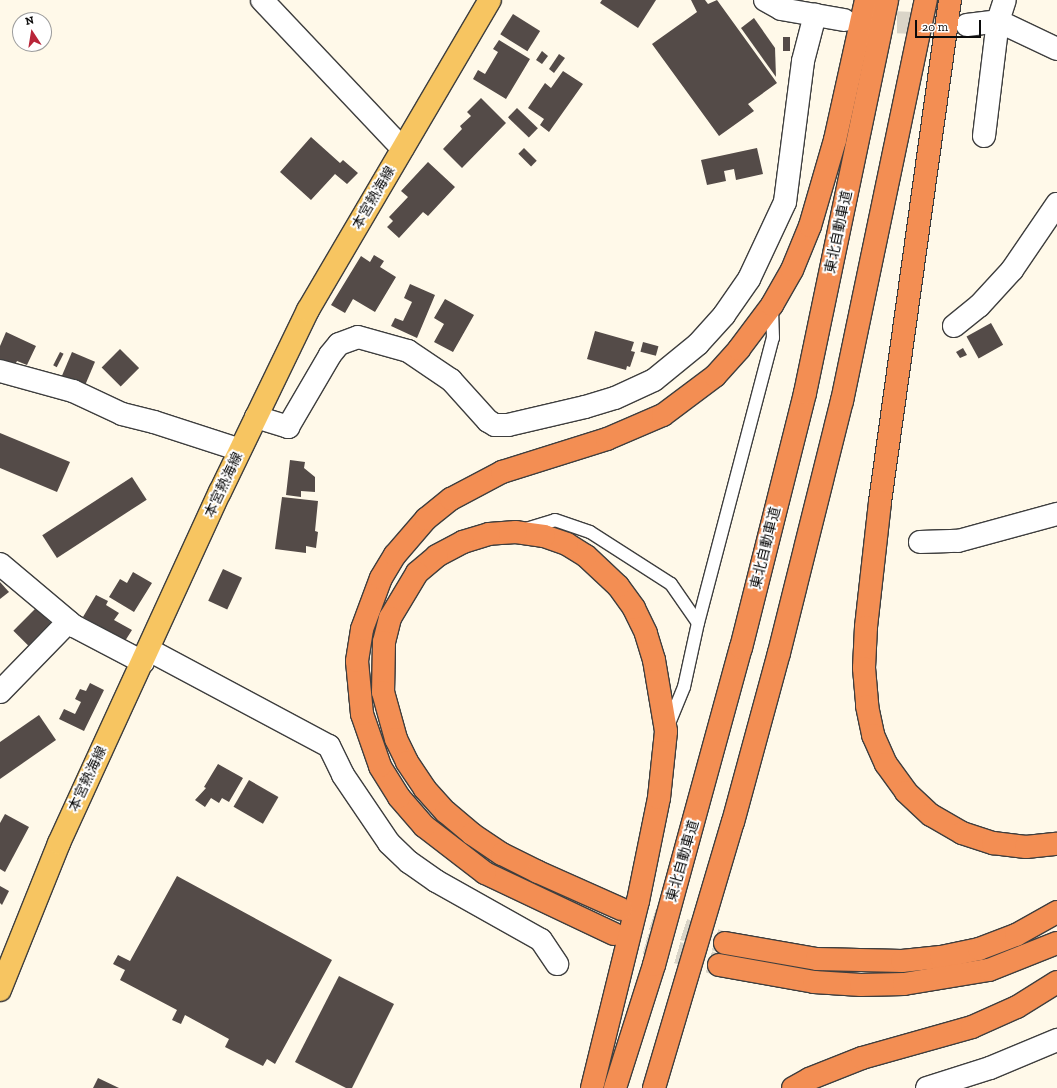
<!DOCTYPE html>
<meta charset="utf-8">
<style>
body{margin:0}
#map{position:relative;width:1057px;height:1088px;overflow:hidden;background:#fff9e9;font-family:"Zilla Slab","Noto Sans JP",serif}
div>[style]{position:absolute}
.building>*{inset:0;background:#544b48;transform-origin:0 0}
.minor-tunnel>*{height:22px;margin-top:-11px;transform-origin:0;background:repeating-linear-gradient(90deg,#dad5c8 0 22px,transparent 0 33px)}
.motorway-tunnel>*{height:22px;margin-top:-11px;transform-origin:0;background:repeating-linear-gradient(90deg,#dad5c8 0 22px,transparent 0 33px)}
.roads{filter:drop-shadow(1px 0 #3e3e3e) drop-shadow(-1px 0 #3e3e3e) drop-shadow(0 1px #3e3e3e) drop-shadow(0 -1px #3e3e3e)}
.service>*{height:12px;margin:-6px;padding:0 6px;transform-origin:6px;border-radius:6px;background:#fff}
.minor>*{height:22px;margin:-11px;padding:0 11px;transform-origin:11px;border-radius:11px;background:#fff}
.primary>*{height:22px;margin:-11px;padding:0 11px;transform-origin:11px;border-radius:11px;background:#f7c561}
.motorway>*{height:22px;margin:-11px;padding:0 11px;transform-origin:11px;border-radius:11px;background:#f38e53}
span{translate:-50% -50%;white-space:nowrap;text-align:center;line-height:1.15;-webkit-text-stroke:4px #fff;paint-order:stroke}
.street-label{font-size:14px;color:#0b0b0b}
.north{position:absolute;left:12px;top:12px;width:40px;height:40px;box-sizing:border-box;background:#fff;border:1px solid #9d9d9d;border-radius:50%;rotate:348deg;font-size:11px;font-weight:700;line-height:16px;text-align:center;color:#0b0b0b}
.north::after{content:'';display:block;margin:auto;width:14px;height:18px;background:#b92539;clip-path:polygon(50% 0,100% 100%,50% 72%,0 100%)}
.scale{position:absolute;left:915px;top:20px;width:66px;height:18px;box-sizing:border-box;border:2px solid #0b0b0b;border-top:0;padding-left:5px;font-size:12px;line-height:14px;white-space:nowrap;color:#0b0b0b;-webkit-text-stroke:3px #fff;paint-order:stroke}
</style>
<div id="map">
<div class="building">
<div style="clip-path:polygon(602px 0,656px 0,638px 28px,600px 3px)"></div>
<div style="clip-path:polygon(691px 0,705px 0,708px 4px,717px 0,777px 83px,748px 104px,754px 111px,719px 136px,652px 44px,697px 12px)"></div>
<div style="left:513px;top:14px;width:32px;height:24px;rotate:32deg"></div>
<div style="clip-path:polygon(754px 18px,775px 48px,776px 77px,741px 28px)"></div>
<div style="left:783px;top:37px;width:7px;height:14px"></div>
<div style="clip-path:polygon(499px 40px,530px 59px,506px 99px,473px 79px,478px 70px,485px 74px,498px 52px,493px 49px)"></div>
<div style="clip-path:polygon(542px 51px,548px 56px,542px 64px,536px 60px)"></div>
<div style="clip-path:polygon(559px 54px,565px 58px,554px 73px,549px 69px)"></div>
<div style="clip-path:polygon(563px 71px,583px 84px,549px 132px,540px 125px,544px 119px,528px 108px,545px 83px,551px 88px)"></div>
<div style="clip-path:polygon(481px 98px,506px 123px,462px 168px,443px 149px,462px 129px,460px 126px,471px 116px,467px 112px)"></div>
<div style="left:517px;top:108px;width:29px;height:13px;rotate:44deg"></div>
<div style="clip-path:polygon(311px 137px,340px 163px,343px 160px,358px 173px,347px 184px,335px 174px,311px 200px,280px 172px)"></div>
<div style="left:524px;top:148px;width:18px;height:8px;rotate:45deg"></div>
<div style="clip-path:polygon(757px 148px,763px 174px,736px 180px,734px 169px,724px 171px,726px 181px,707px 185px,701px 160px)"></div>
<div style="clip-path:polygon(428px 162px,455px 187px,428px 216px,423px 212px,399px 238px,387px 227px,393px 221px,389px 217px,408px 197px,401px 191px)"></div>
<div style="clip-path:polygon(374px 255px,384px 261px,380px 267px,396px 277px,375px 312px,353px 299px,345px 313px,331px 305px,361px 256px,370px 262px)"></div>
<div style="clip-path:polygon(410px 284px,435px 295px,417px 338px,391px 326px,395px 318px,403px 321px,412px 302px,404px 298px)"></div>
<div style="clip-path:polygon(445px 299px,474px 315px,453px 352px,434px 342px,444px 324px,434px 318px)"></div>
<div style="left:991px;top:323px;width:25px;height:28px;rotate:61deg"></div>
<div style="clip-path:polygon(595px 331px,634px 342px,631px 351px,635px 352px,630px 367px,627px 366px,626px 370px,587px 359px)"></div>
<div style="clip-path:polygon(6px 332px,36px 346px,27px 365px,17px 361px,15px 365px,0 364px,0 346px)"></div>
<div style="left:643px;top:342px;width:16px;height:10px;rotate:15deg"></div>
<div style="clip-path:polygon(963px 348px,967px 355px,960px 358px,956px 352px)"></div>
<div style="left:120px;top:349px;width:27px;height:26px;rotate:45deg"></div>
<div style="left:60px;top:352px;width:4px;height:15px;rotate:27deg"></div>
<div style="left:72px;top:352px;width:25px;height:26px;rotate:23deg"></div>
<div style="clip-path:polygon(0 433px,70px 462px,57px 492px,0 468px)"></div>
<div style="clip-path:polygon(290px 460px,305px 462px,304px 468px,315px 477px,315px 492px,301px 491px,301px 497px,286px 495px)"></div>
<div style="left:132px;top:477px;width:27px;height:107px;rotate:57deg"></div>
<div style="clip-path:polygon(282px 497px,318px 501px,315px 531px,318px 532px,316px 548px,306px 546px,306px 553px,275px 549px)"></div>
<div style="left:223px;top:569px;width:21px;height:35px;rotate:25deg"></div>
<div style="clip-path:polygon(133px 572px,152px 583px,134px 612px,109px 597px,120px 579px,127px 583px)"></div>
<div style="clip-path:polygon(0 582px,9px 592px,0 599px)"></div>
<div style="clip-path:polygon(96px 595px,108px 601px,106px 605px,119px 613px,114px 620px,132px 630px,125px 641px,83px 617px)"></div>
<div style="left:36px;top:608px;width:21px;height:32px;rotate:45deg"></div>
<div style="clip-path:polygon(90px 683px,104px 690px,84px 731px,59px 719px,64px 709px,75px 714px,81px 702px,75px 699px,80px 689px,86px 691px)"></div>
<div style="clip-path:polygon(39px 715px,56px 740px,0 779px,0 742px)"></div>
<div style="clip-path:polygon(218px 764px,243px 778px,229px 802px,222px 798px,219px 803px,211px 798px,205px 807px,195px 800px,206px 788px,204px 787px)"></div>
<div style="left:249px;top:780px;width:34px;height:31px;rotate:30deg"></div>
<div style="clip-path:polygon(5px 814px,29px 827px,5px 872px,0 869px,0 823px)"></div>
<div style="clip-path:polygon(177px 876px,332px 960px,275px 1064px,267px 1059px,263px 1066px,225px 1047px,229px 1039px,185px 1015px,181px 1024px,172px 1020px,177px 1010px,120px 980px,125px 970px,113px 964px,118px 955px,130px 961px)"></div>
<div style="clip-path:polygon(0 886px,9px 891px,2px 905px,0 903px)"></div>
<div style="clip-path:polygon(339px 976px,394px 1004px,352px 1088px,346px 1088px,295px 1062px)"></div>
<div style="clip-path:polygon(98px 1078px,119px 1088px,93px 1088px)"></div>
</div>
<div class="minor-tunnel">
<div style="left:864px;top:21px;width:102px;rotate:2.2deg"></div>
</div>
<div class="motorway-tunnel">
<div style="left:621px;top:909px;width:109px;rotate:18.1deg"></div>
<div style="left:614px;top:934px;width:109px;rotate:16.4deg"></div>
</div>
<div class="roads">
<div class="service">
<div style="left:526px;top:529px;width:30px;rotate:-17deg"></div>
<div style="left:555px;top:520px;width:37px;rotate:19deg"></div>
<div style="left:590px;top:532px;width:96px;rotate:32.7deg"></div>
<div style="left:671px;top:584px;width:47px;rotate:55.3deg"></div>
<div style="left:668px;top:726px;width:42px;rotate:-67.7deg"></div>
<div style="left:684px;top:687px;width:66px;rotate:-77.7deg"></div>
<div style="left:698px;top:623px;width:295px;rotate:-75.3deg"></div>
<div style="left:773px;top:338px;width:31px;rotate:-92deg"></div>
</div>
<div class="minor">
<div style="left:262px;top:0;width:204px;rotate:46.6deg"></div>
<div style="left:765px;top:0;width:18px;rotate:29deg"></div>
<div style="left:781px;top:9px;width:64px;rotate:9.9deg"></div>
<div style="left:967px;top:25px;width:31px;rotate:-7deg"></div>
<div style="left:998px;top:21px;width:65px;rotate:25.4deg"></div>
<div style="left:984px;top:136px;width:116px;rotate:-83.1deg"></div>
<div style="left:998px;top:21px;width:22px;rotate:-72deg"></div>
<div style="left:954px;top:326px;width:32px;rotate:-39deg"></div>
<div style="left:979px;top:306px;width:49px;rotate:-47.5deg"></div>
<div style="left:1012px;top:270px;width:80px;rotate:-55.7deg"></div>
<div style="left:0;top:371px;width:76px;rotate:15.3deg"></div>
<div style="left:73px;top:391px;width:54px;rotate:25.1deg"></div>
<div style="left:122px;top:414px;width:33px;rotate:14deg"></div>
<div style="left:154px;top:422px;width:90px;rotate:18deg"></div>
<div style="left:256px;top:417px;width:34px;rotate:17deg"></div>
<div style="left:288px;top:427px;width:83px;rotate:-59.7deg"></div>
<div style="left:330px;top:355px;width:14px;rotate:-51deg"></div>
<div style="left:339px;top:344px;width:20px;rotate:-20deg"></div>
<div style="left:358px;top:337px;width:52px;rotate:15.6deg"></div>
<div style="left:408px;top:351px;width:52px;rotate:34deg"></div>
<div style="left:451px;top:380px;width:55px;rotate:47.9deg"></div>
<div style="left:488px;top:421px;width:8px;rotate:30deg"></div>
<div style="left:495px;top:425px;width:13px"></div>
<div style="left:508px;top:425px;width:79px;rotate:-13.2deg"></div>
<div style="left:585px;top:407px;width:31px;rotate:-17deg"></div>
<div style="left:615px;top:398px;width:43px;rotate:-24.8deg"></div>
<div style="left:654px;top:380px;width:57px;rotate:-39.3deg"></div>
<div style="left:698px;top:344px;width:39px;rotate:-48deg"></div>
<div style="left:724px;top:315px;width:44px;rotate:-55.2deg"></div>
<div style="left:749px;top:279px;width:85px;rotate:-64.9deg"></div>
<div style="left:785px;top:202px;width:142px;rotate:-82.7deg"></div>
<div style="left:803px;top:61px;width:48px;rotate:-75.4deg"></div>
<div style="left:920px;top:542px;width:38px;rotate:-2deg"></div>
<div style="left:958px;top:541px;width:103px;rotate:-15.3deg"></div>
<div style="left:0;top:564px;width:97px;rotate:40deg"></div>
<div style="left:74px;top:626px;width:78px;rotate:27.6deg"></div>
<div style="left:149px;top:650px;width:204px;rotate:28.1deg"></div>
<div style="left:329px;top:746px;width:32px;rotate:64deg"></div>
<div style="left:343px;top:775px;width:82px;rotate:55.9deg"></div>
<div style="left:389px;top:843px;width:28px;rotate:44deg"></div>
<div style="left:409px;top:862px;width:33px;rotate:35deg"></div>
<div style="left:436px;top:881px;width:120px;rotate:29.3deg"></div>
<div style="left:541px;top:940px;width:29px;rotate:56deg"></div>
<div style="left:0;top:692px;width:98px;rotate:-45.8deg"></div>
<div style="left:927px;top:1088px;width:66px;rotate:-17.6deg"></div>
<div style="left:990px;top:1068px;width:73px;rotate:-22.7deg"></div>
</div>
<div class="primary">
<div style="left:0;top:990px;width:158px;rotate:-68.1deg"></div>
<div style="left:59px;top:843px;width:386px;rotate:-65.4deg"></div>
<div style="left:220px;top:492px;width:202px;rotate:-64.2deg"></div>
<div style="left:308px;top:310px;width:359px;rotate:-59.6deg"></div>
</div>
<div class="motorway">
<div style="left:950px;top:0;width:507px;rotate:97.94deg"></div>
<div style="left:880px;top:502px;width:126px;rotate:96.4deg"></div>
<div style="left:866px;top:627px;width:41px;rotate:92.8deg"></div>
<div style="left:864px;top:668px;width:38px;rotate:85deg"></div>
<div style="left:867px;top:706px;width:30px;rotate:78deg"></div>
<div style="left:873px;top:735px;width:32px;rotate:66deg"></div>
<div style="left:886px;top:764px;width:34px;rotate:54deg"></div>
<div style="left:906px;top:792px;width:34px;rotate:43deg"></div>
<div style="left:931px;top:815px;width:36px;rotate:30deg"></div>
<div style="left:962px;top:833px;width:33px;rotate:18deg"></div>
<div style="left:993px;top:843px;width:33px;rotate:7deg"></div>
<div style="left:1026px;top:847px;width:31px;rotate:-6deg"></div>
<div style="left:614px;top:934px;width:143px;rotate:-154.7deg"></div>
<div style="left:485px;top:873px;width:77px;rotate:-142.4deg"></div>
<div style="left:424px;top:826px;width:38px;rotate:-131deg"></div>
<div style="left:399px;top:797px;width:36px;rotate:-122deg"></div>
<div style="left:380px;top:766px;width:55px;rotate:-109.1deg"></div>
<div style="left:362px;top:714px;width:53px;rotate:-95.4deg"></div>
<div style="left:357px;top:661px;width:32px;rotate:-81deg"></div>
<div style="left:362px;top:629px;width:54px;rotate:-69.6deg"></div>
<div style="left:381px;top:578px;width:27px;rotate:-59deg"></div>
<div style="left:395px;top:555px;width:48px;rotate:-49.3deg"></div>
<div style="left:426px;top:519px;width:32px;rotate:-39deg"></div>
<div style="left:451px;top:499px;width:58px;rotate:-27.9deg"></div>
<div style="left:502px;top:472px;width:110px;rotate:-17.4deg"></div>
<div style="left:607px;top:439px;width:61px;rotate:-23.2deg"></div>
<div style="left:663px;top:415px;width:65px;rotate:-36.9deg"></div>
<div style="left:715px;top:376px;width:36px;rotate:-48deg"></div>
<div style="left:739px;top:349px;width:55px;rotate:-53.1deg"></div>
<div style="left:772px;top:305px;width:40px;rotate:-60.3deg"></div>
<div style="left:792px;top:270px;width:48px;rotate:-67.8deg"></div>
<div style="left:810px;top:226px;width:90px;rotate:-73.8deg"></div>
<div style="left:835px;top:140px;width:143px;rotate:-77.5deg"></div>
<div style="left:725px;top:943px;width:93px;rotate:9.9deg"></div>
<div style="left:817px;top:959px;width:85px;rotate:1.3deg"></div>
<div style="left:902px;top:961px;width:39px;rotate:-6deg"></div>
<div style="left:941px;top:957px;width:39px;rotate:-12deg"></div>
<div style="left:979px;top:949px;width:40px;rotate:-21deg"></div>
<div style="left:1016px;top:935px;width:47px;rotate:-29.3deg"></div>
<div style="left:719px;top:965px;width:97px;rotate:10.1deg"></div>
<div style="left:814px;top:982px;width:47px;rotate:3.7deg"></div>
<div style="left:861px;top:985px;width:43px;rotate:-1.3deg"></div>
<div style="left:904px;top:984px;width:86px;rotate:-9.4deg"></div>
<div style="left:989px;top:970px;width:73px;rotate:-21.7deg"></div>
<div style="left:592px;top:1088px;width:193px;rotate:-76.2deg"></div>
<div style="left:638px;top:901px;width:105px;rotate:-78.5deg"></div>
<div style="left:659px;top:798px;width:67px;rotate:-84deg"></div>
<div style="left:666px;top:731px;width:72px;rotate:-99.6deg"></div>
<div style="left:654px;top:660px;width:28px;rotate:-107deg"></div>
<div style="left:646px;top:633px;width:28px;rotate:-116deg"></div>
<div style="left:634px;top:608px;width:27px;rotate:-126deg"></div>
<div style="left:618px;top:586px;width:44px;rotate:-136.8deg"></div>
<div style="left:586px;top:556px;width:22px;rotate:-148deg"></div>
<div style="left:567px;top:544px;width:24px;rotate:-161deg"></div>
<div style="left:544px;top:536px;width:28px;rotate:-172deg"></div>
<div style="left:516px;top:532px;width:27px;rotate:176deg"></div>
<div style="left:489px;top:534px;width:27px;rotate:163deg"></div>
<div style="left:463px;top:542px;width:30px;rotate:152deg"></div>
<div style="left:437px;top:556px;width:26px;rotate:140deg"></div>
<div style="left:417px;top:573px;width:52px;rotate:121deg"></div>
<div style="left:390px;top:618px;width:25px;rotate:104deg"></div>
<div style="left:384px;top:642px;width:50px;rotate:91.1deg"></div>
<div style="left:383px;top:692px;width:49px;rotate:74.5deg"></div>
<div style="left:396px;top:739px;width:25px;rotate:64deg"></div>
<div style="left:407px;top:762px;width:32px;rotate:56deg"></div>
<div style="left:425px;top:789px;width:31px;rotate:48deg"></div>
<div style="left:446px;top:812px;width:34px;rotate:40deg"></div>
<div style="left:472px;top:834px;width:36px;rotate:34deg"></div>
<div style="left:502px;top:854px;width:40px;rotate:26.6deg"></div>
<div style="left:538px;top:872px;width:91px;rotate:24deg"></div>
<div style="left:615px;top:1088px;width:129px;rotate:-72.4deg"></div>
<div style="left:654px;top:965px;width:329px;rotate:-74.7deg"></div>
<div style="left:741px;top:648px;width:263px;rotate:-75.9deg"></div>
<div style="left:805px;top:393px;width:401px;rotate:-78.2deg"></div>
<div style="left:654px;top:1088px;width:277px;rotate:-73.5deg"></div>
<div style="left:733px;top:822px;width:175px;rotate:-74.8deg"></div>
<div style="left:779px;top:653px;width:260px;rotate:-76deg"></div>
<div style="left:842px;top:401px;width:410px;rotate:-78.2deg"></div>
<div style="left:793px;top:1088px;width:18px;rotate:-29deg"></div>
<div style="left:809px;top:1079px;width:57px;rotate:-21.6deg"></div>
<div style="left:862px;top:1058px;width:114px;rotate:-15.7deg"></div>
<div style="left:972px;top:1027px;width:49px;rotate:-24deg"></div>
<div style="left:1017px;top:1007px;width:47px;rotate:-32deg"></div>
</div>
</div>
<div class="street-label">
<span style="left:374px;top:198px;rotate:-60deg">本宮熱海線</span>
<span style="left:839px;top:232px;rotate:-78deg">東北自動車道</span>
<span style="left:224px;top:485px;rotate:-65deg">本宮熱海線</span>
<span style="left:766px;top:548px;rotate:-76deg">東北自動車道</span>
<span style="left:88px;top:779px;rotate:-65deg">本宮熱海線</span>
<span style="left:683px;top:861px;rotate:-74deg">東北自動車道</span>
</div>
<div class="north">N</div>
<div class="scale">20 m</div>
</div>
